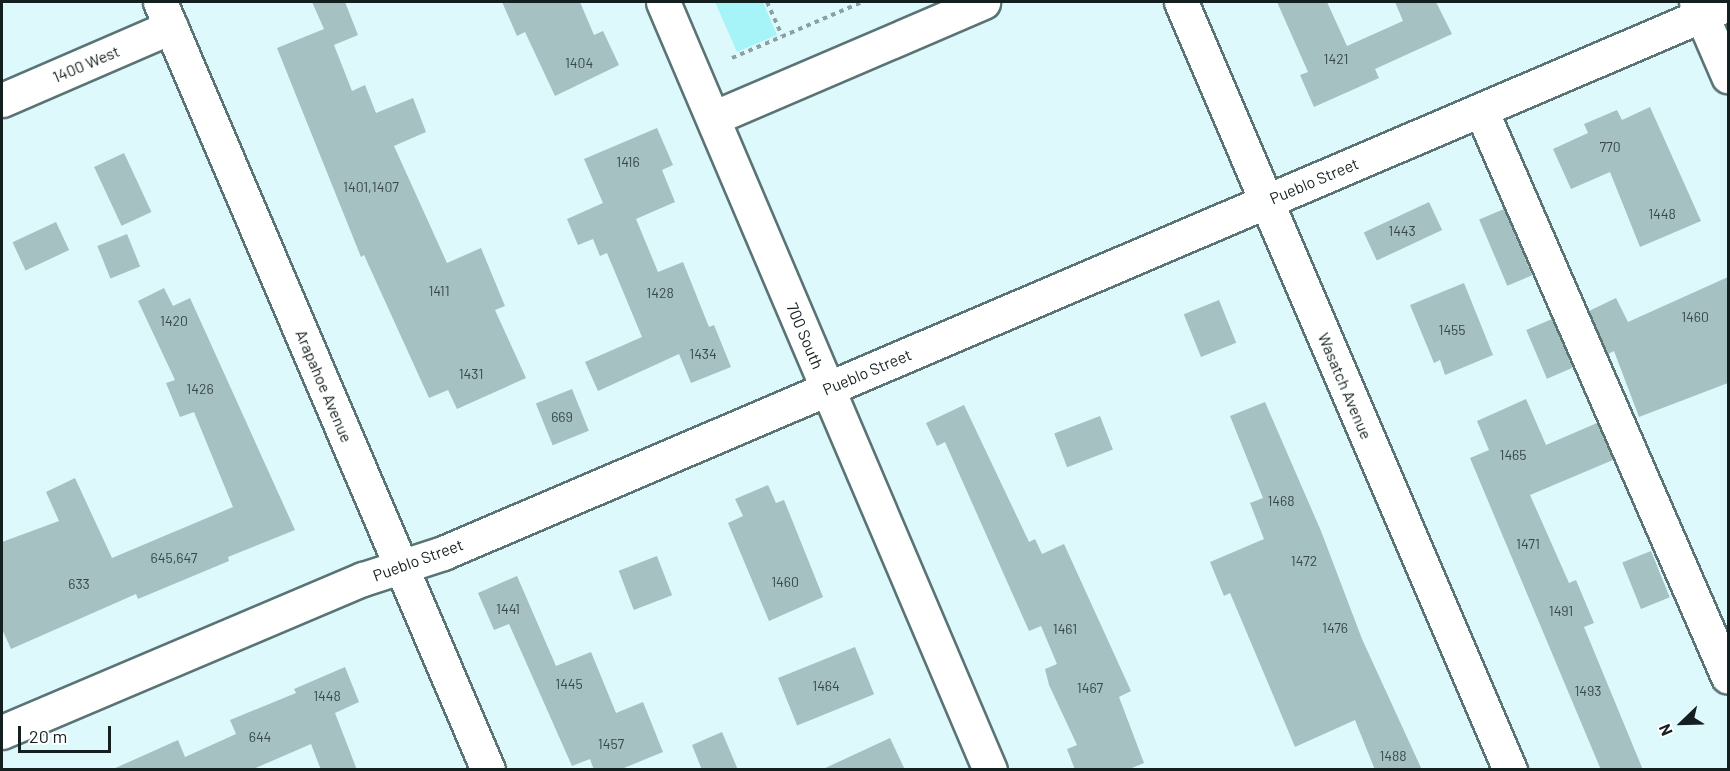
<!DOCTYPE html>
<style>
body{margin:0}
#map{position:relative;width:1730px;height:771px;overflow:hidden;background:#ddf9fb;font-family:Barlow,sans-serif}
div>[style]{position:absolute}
.green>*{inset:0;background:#a6f4f8}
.building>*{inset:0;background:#a6c1c2;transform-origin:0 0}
.path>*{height:4px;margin-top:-2px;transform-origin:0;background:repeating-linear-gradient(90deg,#8ba0a2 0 4.5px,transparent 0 9px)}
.roads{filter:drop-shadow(2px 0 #5a7475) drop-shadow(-2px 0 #5a7475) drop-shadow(0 2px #5a7475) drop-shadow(0 -2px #5a7475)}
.minor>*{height:33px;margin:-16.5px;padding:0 16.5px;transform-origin:16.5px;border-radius:16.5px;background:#fff}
span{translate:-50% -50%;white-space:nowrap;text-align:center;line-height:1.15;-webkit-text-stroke:6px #fff;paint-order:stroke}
.number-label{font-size:14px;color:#384848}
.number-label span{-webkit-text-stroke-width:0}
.street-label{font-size:16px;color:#141f1f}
.frame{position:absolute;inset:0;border:3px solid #141f1f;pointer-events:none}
.north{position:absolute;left:1652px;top:693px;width:60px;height:60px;-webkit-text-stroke:4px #fff;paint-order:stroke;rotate:247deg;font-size:16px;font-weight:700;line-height:24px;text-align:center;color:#141f1f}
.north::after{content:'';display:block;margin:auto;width:21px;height:27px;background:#141f1f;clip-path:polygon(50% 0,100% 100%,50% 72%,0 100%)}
.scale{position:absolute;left:18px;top:726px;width:93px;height:27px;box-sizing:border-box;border:3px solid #141f1f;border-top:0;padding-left:8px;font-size:18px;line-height:21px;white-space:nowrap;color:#141f1f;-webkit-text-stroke:4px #fff;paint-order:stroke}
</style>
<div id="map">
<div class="green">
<div style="clip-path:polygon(715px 2px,763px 2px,777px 35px,737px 52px)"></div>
</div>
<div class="building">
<div style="clip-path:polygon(312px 2px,345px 2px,358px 35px,334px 45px,352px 91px,365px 85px,376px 113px,413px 98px,426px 132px,394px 146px,447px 263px,481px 248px,505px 306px,495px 310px,526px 378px,457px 409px,448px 390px,429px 398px,364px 255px,361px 257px,277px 48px,324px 29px)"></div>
<div style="clip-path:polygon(502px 2px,580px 2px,594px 35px,603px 31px,619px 65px,555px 96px,525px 32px,517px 36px)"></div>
<div style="clip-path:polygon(1277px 2px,1327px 2px,1347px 46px,1403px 21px,1395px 2px,1436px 2px,1452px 34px,1375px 69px,1379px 78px,1314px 107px,1300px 75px,1308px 72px)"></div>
<div style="clip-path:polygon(1650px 107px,1701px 221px,1640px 247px,1610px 172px,1571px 189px,1553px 149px,1588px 133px,1584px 124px,1617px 110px,1622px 120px)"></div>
<div style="clip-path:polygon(657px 128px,673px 165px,662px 170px,675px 202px,636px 219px,658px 272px,683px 262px,709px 327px,714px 325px,731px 367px,691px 383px,679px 354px,598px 391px,585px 362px,642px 337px,607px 253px,600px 256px,593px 239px,578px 245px,567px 219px,603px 203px,584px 159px)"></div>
<div style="left:124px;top:153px;width:65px;height:33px;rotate:65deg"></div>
<div style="left:1429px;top:202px;width:31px;height:72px;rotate:65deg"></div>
<div style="left:1504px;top:209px;width:72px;height:27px;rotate:67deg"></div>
<div style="left:56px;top:222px;width:31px;height:48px;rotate:65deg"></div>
<div style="left:127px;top:234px;width:35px;height:32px;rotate:68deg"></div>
<div style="clip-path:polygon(1728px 277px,1728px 383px,1639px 417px,1614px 351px,1608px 354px,1589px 311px,1616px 298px,1628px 322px)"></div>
<div style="clip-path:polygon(1464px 283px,1493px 355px,1445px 375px,1440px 360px,1434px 363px,1410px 305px)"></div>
<div style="clip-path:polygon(164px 288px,173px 306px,190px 298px,295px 530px,228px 557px,229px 561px,138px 599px,136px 594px,11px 649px,2px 629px,2px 542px,59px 521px,46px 492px,75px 478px,112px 558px,233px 507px,194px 412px,180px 417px,166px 383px,175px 380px,138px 301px)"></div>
<div style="left:1219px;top:300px;width:46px;height:38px;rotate:68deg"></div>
<div style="left:1552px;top:319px;width:53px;height:28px;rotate:67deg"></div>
<div style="left:572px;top:389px;width:45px;height:39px;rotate:68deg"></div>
<div style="clip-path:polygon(1526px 399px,1546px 445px,1597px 423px,1613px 460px,1530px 495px,1569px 583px,1576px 580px,1594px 623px,1584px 627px,1643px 770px,1601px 770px,1470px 458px,1489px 450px,1477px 421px)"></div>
<div style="clip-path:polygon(1265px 402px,1321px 531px,1362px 639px,1422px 770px,1375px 770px,1355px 720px,1295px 747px,1230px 593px,1224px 596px,1210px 562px,1264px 539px,1250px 503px,1263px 498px,1230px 416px)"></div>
<div style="clip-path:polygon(964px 405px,1029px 542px,1035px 539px,1042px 554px,1064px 544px,1131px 691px,1119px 697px,1144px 763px,1127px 770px,1075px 770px,1067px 749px,1077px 745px,1049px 685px,1045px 669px,1057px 664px,1041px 626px,1029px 631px,945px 442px,937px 446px,926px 423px)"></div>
<div style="left:1100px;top:416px;width:36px;height:49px;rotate:69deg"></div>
<div style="clip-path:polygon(768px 485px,776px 503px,784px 500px,823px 597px,769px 621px,728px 523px,743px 516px,735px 499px)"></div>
<div style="left:1651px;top:551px;width:50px;height:31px;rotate:68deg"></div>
<div style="left:657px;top:556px;width:42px;height:41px;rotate:69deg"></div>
<div style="clip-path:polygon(517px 576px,556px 666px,591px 652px,616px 713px,643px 702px,663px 752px,619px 770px,594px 770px,590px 759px,572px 766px,509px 624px,494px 630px,478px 593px)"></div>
<div style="left:855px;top:647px;width:51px;height:83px;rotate:68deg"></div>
<div style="clip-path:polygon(345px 667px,359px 702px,335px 713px,357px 770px,321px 770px,311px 744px,251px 770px,111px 770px,178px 740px,185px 757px,236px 734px,230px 720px,296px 693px,294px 689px)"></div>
<div style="clip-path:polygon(722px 732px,738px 770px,702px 770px,692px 745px)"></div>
<div style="clip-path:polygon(890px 738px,905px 770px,821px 770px)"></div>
</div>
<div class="path">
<div style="left:767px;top:2px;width:37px;rotate:66deg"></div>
<div style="left:732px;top:58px;width:142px;rotate:-23.3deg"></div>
</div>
<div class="roads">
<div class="minor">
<div style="left:160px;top:2px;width:835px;rotate:66.87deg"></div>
<div style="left:663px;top:2px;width:835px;rotate:66.94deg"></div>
<div style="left:1181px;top:2px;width:836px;rotate:66.81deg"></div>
<div style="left:1696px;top:2px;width:81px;rotate:66.6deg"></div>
<div style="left:2px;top:100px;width:184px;rotate:-23.4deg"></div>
<div style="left:1481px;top:110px;width:618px;rotate:66.46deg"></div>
<div style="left:713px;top:118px;width:294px;rotate:-23.2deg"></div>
<div style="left:2px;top:732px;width:392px;rotate:-23deg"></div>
<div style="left:363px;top:579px;width:84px;rotate:-18deg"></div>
<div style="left:443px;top:553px;width:1397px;rotate:-23.13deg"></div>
</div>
</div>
<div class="number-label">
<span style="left:1336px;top:59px">1421</span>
<span style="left:579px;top:63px">1404</span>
<span style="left:1610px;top:147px">770</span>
<span style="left:628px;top:162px">1416</span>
<span style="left:371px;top:187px">1401,1407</span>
<span style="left:1662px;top:214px">1448</span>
<span style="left:1402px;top:231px">1443</span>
<span style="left:439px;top:291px">1411</span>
<span style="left:660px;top:293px">1428</span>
<span style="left:1695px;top:317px">1460</span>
<span style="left:174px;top:321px">1420</span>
<span style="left:1452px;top:330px">1455</span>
<span style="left:703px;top:354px">1434</span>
<span style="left:471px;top:374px">1431</span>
<span style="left:200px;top:389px">1426</span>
<span style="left:562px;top:417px">669</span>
<span style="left:1513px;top:455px">1465</span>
<span style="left:1281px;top:501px">1468</span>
<span style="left:1528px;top:544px">1471</span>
<span style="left:174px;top:558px">645,647</span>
<span style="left:1304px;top:561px">1472</span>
<span style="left:785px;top:582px">1460</span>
<span style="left:79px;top:584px">633</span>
<span style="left:508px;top:609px">1441</span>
<span style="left:1561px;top:611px">1491</span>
<span style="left:1335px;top:628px">1476</span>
<span style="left:1065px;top:629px">1461</span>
<span style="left:569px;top:684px">1445</span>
<span style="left:826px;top:686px">1464</span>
<span style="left:1090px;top:688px">1467</span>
<span style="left:1588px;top:691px">1493</span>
<span style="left:327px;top:696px">1448</span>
<span style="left:260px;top:737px">644</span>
<span style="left:611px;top:744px">1457</span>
<span style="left:1393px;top:756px">1488</span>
</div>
<div class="street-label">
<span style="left:86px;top:64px;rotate:-23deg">1400 West</span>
<span style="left:1314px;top:181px;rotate:-23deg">Pueblo Street</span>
<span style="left:805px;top:336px;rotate:67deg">700 South</span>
<span style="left:867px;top:372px;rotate:-23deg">Pueblo Street</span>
<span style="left:324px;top:386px;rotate:67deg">Arapahoe Avenue</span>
<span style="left:1345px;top:386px;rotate:67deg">Wasatch Avenue</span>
<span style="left:418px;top:560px;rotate:-20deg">Pueblo Street</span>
</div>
<div class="frame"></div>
<div class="north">N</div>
<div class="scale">20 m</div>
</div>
